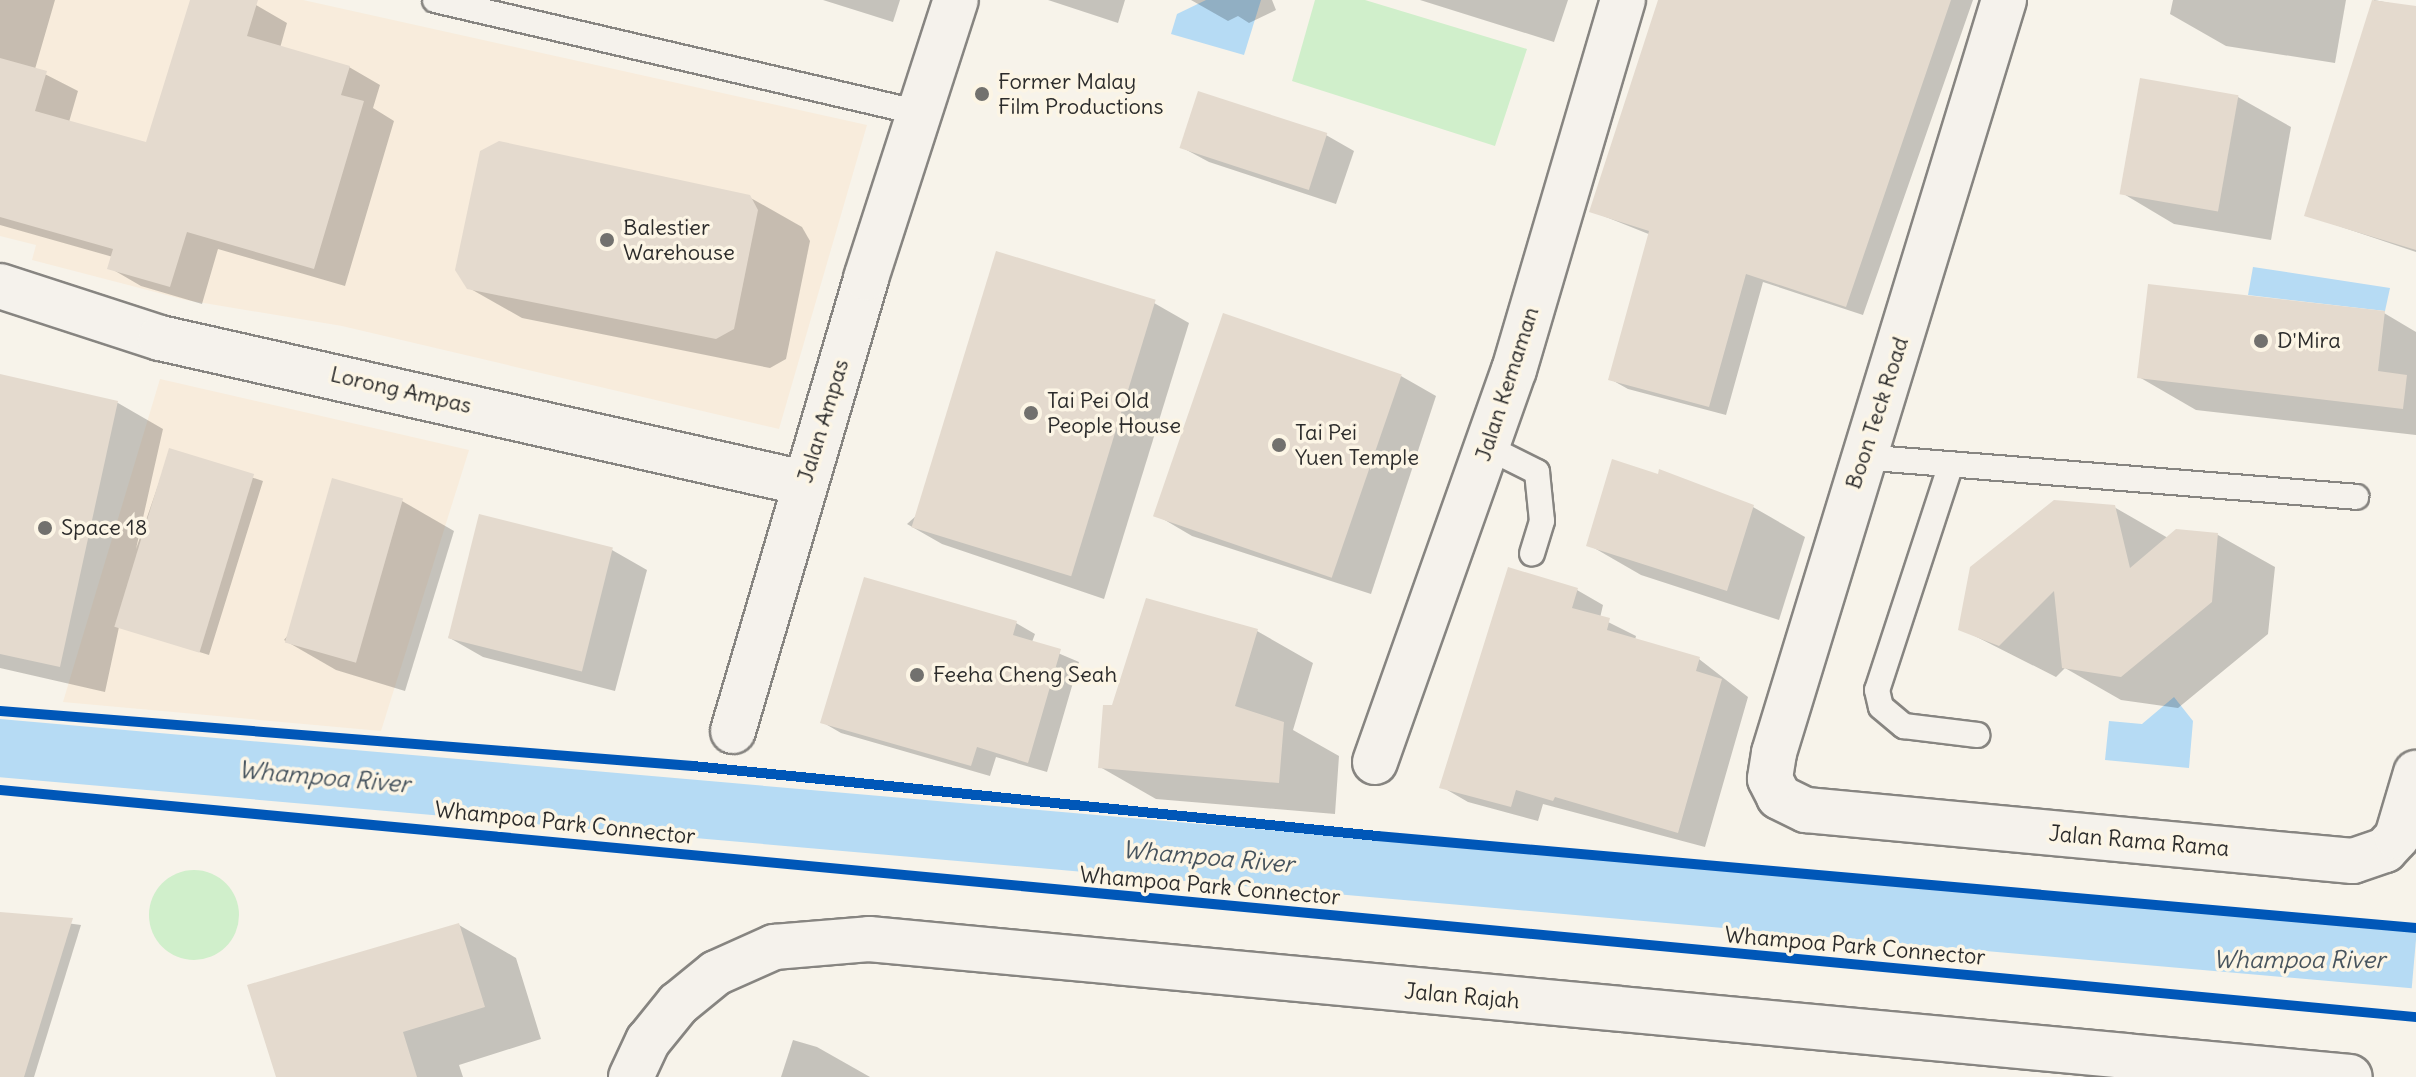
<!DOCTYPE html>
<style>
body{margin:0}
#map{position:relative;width:2416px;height:1077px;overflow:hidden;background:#f7f3ea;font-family:Delius,sans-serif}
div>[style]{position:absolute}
.built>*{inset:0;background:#f8ecdc}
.green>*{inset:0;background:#d0efcb}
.round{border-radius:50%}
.water>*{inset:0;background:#b6dbf4;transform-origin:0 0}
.shadow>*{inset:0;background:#0003}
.building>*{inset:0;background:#e4dace;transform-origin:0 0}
.roads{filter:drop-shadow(2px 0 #878581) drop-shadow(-2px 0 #878581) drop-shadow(0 2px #878581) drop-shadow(0 -2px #878581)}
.service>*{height:24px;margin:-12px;padding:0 12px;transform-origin:12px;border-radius:12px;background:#f5f2ec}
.minor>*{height:44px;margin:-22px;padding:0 22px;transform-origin:22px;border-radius:22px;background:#f5f2ec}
.cycleway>*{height:10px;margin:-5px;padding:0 5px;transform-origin:5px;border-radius:5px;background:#0057b8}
.dots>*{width:22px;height:22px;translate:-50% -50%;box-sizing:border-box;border:4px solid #fcf5e5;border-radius:50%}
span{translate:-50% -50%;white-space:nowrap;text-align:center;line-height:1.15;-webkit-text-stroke:7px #fcf5e5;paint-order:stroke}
.poi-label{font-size:22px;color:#2b2b2b}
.left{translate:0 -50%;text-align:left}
.street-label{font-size:22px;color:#2b2b2b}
.water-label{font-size:24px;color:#47545e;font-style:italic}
</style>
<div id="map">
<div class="built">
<div style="clip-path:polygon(0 0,303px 0,867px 125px,779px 429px,342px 326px,186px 300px,32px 260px,36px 245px,0 236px)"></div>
<div style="clip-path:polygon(160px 379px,469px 450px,381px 731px,63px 702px)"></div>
</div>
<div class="green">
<div style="clip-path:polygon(1315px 0,1365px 0,1527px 49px,1495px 146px,1292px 81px)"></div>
<div class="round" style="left:149px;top:870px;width:90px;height:90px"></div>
</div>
<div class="water">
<div style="clip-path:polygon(1206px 0,1261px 0,1244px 55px,1171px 34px,1177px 14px)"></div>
<div style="clip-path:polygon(2253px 267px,2390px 288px,2385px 311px,2248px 295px)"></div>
<div style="clip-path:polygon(2174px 697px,2193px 721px,2189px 768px,2105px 760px,2109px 721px,2142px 724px)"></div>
<div style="left:0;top:719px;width:2426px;height:58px;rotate:5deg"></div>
</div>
<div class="shadow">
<div style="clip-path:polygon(0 0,55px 0,35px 69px,78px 91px,69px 122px,148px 144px,192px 0,256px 5px,287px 23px,280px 48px,349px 67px,380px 85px,373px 108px,394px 121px,345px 286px,218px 249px,202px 304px,141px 286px,110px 268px,113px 257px,0 225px)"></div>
<div style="clip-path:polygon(823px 0,900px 0,893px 22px)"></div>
<div style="clip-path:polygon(1048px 0,1125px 0,1118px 23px)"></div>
<div style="clip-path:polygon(1191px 0,1272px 0,1276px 10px,1249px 23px,1238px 16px,1228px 21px)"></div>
<div style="clip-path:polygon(1420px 0,1568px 0,1554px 42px)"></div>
<div style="clip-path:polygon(1662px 0,1973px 0,1863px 315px,1763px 282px,1726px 415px,1628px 389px,1610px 379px,1651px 235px,1591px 211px)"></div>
<div style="clip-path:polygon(2173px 0,2346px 0,2335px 63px,2226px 46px,2170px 14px)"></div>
<div style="clip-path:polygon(2374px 0,2416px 8px,2416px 252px,2306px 215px)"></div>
<div style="clip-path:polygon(2238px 97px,2291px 127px,2271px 240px,2174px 224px,2122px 193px)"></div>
<div style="clip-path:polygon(1326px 135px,1354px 151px,1336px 204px,1209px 162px,1181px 147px)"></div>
<div style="clip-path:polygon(749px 197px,802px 227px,810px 241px,786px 359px,770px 368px,522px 318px,469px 288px)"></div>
<div style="clip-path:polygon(1154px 303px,1189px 323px,1104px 599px,942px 544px,907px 524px)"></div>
<div style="clip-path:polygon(2384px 313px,2416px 332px,2416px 435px,2196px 410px,2139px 377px)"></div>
<div style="clip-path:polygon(0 376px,118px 403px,163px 429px,136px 549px,170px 451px,263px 481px,209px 655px,119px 627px,105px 692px,0 668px)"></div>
<div style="clip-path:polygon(1401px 376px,1436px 396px,1371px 594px,1192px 536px,1158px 516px)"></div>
<div style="clip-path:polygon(402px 501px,454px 531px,405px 691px,336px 670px,284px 640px)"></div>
<div style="clip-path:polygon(1753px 507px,1805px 537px,1779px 620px,1641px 575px,1589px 545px)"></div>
<div style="clip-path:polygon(2114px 507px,2168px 538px,2177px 531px,2218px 535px,2275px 567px,2268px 634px,2178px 708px,2121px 700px,2065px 668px,2056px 677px,1961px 629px)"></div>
<div style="clip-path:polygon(612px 550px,647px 570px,615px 691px,483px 657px,448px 637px)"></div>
<div style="clip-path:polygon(1577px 590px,1603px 605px,1600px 618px,1636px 636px,1635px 640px,1699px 659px,1748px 697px,1705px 847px,1543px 804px,1538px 821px,1468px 802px,1442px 787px)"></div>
<div style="clip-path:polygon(1016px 623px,1035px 634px,1032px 642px,1079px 662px,1047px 772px,996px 757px,990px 776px,841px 733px,822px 722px)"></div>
<div style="clip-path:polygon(1257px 631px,1313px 663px,1293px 730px,1339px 756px,1335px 814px,1156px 799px,1100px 767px,1113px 707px)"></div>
<div style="clip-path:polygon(0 914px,81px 925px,34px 1077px,0 1077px)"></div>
<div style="clip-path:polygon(459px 925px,516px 958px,541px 1039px,459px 1065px,463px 1077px,278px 1077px)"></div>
<div style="clip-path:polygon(793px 1040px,817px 1047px,870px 1077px,781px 1077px)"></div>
</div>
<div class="building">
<div style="clip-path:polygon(190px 0,258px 0,247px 36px,350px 66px,341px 95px,364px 101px,314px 269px,187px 232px,170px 287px,107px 269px,113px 249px,0 217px,0 58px,47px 71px,35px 111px,146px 142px)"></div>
<div style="clip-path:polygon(1658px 0,1951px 0,1846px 307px,1746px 274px,1709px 407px,1608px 380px,1649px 231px,1589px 212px)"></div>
<div style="clip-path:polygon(2372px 0,2416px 6px,2416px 250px,2304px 216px)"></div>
<div style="left:2140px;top:78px;width:100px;height:118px;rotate:10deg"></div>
<div style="left:1198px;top:91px;width:136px;height:60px;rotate:18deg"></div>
<div style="clip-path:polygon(499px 141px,750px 195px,758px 210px,734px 329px,716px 339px,467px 289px,455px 270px,480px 151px)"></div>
<div style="left:996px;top:251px;width:167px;height:289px;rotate:17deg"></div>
<div style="clip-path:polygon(2148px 284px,2385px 311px,2378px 371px,2407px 375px,2403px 409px,2137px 378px)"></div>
<div style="left:1223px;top:313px;width:189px;height:215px;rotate:19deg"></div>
<div style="clip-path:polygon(0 374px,118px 401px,60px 667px,0 654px)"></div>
<div style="left:169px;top:448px;width:89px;height:187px;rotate:17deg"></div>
<div style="clip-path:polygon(1612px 459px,1658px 474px,1659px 469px,1754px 505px,1727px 591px,1586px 546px)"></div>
<div style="left:332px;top:478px;width:74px;height:171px;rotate:16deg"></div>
<div style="clip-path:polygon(2054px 500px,2115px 505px,2130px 568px,2176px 529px,2218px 533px,2212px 602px,2121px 677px,2062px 668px,2054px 591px,1999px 646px,1958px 630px,1970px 567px)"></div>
<div style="left:479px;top:514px;width:138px;height:128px;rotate:14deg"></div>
<div style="clip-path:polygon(1508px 567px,1578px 588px,1572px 608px,1610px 618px,1607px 630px,1700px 657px,1696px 671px,1722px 679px,1678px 833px,1555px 797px,1553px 801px,1516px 790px,1511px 807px,1439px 788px)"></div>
<div style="clip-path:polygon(864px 577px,1017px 621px,1013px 635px,1061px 649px,1028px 763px,977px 747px,971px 766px,820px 723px)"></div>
<div style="clip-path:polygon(1146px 598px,1258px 629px,1235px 706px,1284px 722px,1279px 783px,1098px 768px,1103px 705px,1112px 705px)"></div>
<div style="clip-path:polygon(0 912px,73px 918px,24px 1077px,0 1077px)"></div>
<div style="clip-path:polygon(459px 923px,485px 1007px,403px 1032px,417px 1077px,276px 1077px,247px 985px)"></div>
</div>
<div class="roads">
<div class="service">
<div style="left:435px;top:0;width:498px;rotate:13.1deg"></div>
<div style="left:1487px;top:447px;width:56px;rotate:26.6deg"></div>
<div style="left:1537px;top:472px;width:49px;rotate:84.2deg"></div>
<div style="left:1542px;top:521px;width:34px;rotate:107deg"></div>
<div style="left:1861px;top:457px;width:497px;rotate:4.6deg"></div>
<div style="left:1951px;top:464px;width:238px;rotate:108.1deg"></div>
<div style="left:1877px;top:690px;width:17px;rotate:77deg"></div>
<div style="left:1881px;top:707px;width:30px;rotate:40deg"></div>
<div style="left:1904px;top:726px;width:74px;rotate:7deg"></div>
</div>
<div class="minor">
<div style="left:2004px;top:0;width:787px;rotate:106.99deg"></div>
<div style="left:1774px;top:753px;width:26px;rotate:99deg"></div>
<div style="left:1770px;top:779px;width:20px;rotate:63deg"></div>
<div style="left:1779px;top:797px;width:30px;rotate:26deg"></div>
<div style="left:1806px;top:810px;width:549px;rotate:5.33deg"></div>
<div style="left:2353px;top:861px;width:34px;rotate:-19deg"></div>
<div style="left:2385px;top:850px;width:18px;rotate:-47deg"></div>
<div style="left:2397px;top:837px;width:67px;rotate:-73.5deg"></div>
<div style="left:0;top:286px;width:168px;rotate:18deg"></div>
<div style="left:160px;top:338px;width:660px;rotate:12.69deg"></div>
<div style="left:733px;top:731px;width:472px;rotate:-73.6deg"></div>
<div style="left:866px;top:278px;width:292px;rotate:-72.1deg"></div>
<div style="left:1375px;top:762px;width:416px;rotate:-70.5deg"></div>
<div style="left:1514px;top:370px;width:386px;rotate:-73.6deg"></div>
<div style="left:631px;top:1077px;width:40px;rotate:-65deg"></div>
<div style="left:648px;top:1041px;width:48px;rotate:-51deg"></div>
<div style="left:678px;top:1004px;width:49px;rotate:-39.2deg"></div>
<div style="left:716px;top:973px;width:64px;rotate:-24.1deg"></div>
<div style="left:774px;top:947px;width:95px;rotate:-4.8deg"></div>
<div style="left:869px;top:939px;width:1487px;rotate:5.32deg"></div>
</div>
</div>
<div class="cycleway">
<div style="left:0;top:711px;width:695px;rotate:4.54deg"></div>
<div style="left:693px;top:766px;width:688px;rotate:5.84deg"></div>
<div style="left:1377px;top:836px;width:1043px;rotate:5.06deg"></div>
<div style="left:0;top:790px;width:2427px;rotate:5.37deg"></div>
</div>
<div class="dots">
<div style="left:982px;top:94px;background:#72716e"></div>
<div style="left:607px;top:240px;background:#72716e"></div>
<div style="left:2261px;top:341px;background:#72716e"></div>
<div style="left:1031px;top:413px;background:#72716e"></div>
<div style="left:1279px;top:445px;background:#72716e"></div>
<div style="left:45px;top:528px;background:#72716e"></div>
<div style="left:917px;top:675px;background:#72716e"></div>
</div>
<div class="poi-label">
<span class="left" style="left:998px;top:94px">Former Malay<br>Film Productions</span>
<span class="left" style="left:623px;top:240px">Balestier<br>Warehouse</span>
<span class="left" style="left:2277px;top:341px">D'Mira</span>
<span class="left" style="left:1047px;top:413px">Tai Pei Old<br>People House</span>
<span class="left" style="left:1295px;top:445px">Tai Pei<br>Yuen Temple</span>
<span class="left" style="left:61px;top:528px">Space 18</span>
<span class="left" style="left:933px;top:675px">Feeha Cheng Seah</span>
</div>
<div class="street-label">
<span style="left:1507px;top:384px;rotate:-72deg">Jalan Kemaman</span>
<span style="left:401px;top:390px;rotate:13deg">Lorong Ampas</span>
<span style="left:1877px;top:413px;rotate:-72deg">Boon Teck Road</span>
<span style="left:823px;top:421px;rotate:-73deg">Jalan Ampas</span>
<span style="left:565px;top:823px;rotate:6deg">Whampoa Park Connector</span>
<span style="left:2139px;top:841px;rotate:5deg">Jalan Rama Rama</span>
<span style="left:1210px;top:886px;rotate:5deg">Whampoa Park Connector</span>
<span style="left:1855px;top:946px;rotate:5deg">Whampoa Park Connector</span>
<span style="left:1462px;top:996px;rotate:5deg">Jalan Rajah</span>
</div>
<div class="water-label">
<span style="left:324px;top:777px;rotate:5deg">Whampoa River</span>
<span style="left:1208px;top:857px;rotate:5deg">Whampoa River</span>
<span style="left:2299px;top:960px">Whampoa River</span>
</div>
</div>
